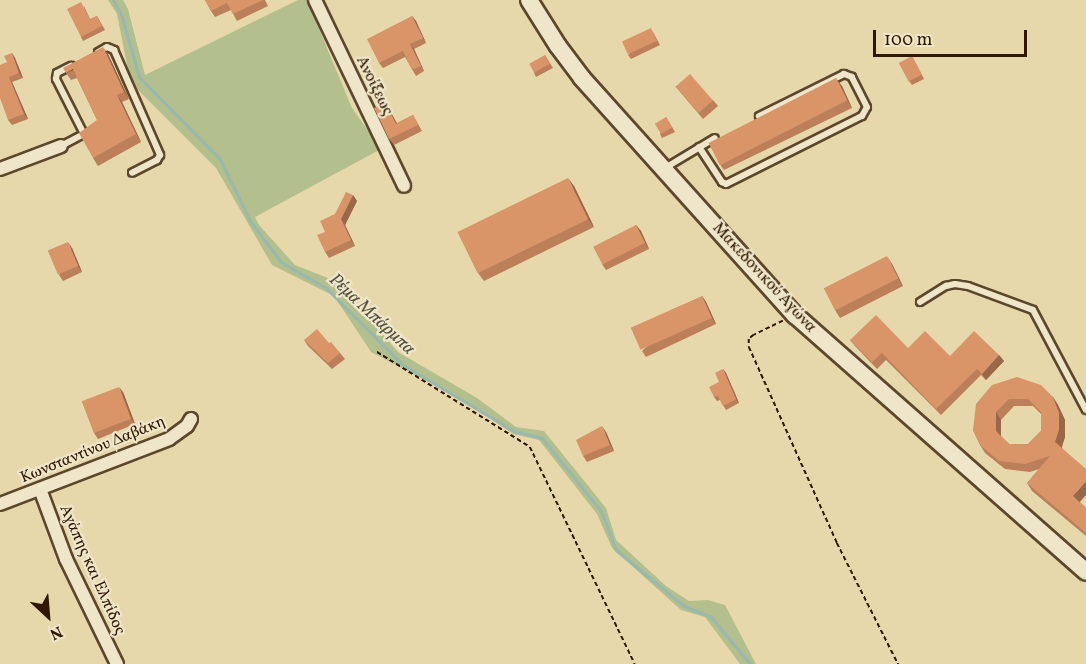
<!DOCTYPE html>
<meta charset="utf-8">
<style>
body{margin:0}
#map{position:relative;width:1086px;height:664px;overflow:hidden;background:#e7d8ac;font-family:Vollkorn,serif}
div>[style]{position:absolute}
.green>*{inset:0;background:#b3bf8c}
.stream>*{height:3px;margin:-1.5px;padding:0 1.5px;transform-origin:1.5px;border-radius:1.5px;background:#97b9af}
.path>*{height:1.5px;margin-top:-0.75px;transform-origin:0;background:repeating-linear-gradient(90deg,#2f1700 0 4.5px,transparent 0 7.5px)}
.roads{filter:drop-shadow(2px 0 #5d472b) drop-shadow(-2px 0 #5d472b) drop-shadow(0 2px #5d472b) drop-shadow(0 -2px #5d472b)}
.service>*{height:6px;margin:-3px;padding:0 3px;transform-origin:3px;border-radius:3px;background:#efe6c9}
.minor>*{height:12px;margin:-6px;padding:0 6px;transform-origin:6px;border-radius:6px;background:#efe6c9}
.secondary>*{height:16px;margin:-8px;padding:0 8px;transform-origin:8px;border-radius:8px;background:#efe6c9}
.wall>*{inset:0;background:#bb7f59}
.shaded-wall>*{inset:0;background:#986849}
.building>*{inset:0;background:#d99468;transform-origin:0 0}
span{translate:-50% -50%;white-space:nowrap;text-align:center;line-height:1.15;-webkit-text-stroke:4.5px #efe6c9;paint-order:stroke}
.street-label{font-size:16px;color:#2f1700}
.water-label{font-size:18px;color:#53503d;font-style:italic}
.north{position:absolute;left:18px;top:586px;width:60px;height:60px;-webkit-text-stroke:4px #efe6c9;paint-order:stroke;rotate:154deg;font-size:16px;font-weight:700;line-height:24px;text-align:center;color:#2f1700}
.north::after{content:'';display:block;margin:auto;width:21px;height:27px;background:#2f1700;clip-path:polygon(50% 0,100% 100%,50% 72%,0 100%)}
.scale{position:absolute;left:873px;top:30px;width:154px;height:27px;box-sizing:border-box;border:3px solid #2f1700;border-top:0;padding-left:8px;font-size:18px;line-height:21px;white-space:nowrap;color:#2f1700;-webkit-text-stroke:4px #efe6c9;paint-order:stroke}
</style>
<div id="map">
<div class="green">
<div style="clip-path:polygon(108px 0,123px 0,128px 9px,145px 75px,298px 0,307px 0,352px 108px,381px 149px,255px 217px,259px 225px,295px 265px,338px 282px,398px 352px,477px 398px,516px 427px,544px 431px,606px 508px,616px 540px,666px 586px,689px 601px,708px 600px,725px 605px,756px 664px,740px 664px,705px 617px,681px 610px,612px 548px,597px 514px,539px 440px,513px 434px,463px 400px,371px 352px,334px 296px,272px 265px,216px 168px,138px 90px,128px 70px,117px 14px)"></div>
</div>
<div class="stream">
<div style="left:113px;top:0;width:19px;rotate:62deg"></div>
<div style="left:122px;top:17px;width:62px;rotate:74.2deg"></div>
<div style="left:139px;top:77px;width:115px;rotate:45.4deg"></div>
<div style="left:220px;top:159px;width:69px;rotate:64.2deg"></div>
<div style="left:250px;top:221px;width:51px;rotate:52.9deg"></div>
<div style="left:281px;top:262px;width:52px;rotate:30deg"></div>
<div style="left:326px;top:288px;width:109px;rotate:45deg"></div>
<div style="left:403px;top:365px;width:129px;rotate:30.7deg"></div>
<div style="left:514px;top:431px;width:29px;rotate:14deg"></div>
<div style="left:542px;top:438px;width:94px;rotate:51.1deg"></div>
<div style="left:601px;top:511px;width:42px;rotate:69deg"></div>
<div style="left:616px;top:550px;width:88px;rotate:39.5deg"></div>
<div style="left:684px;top:606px;width:29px;rotate:22deg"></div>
<div style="left:711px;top:617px;width:61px;rotate:50.3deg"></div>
</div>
<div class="path">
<div style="left:783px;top:321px;width:32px;rotate:154deg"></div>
<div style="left:754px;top:335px;width:6px;rotate:141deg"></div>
<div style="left:749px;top:339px;width:8px;rotate:90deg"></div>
<div style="left:749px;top:347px;width:215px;rotate:65.8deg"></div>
<div style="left:837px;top:543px;width:136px;rotate:63.2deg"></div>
<div style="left:377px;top:352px;width:180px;rotate:31.8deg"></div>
<div style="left:530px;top:447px;width:241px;rotate:64.2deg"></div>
</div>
<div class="roads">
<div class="service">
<div style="left:98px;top:52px;width:10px;rotate:-29deg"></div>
<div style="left:107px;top:47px;width:8px;rotate:23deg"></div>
<div style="left:114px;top:50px;width:115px;rotate:66.3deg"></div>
<div style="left:160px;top:155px;width:6px;rotate:121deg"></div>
<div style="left:157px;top:160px;width:28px;rotate:153deg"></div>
<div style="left:61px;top:146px;width:26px;rotate:-28deg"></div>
<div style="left:84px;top:134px;width:62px;rotate:-117deg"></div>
<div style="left:56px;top:79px;width:6px;rotate:-81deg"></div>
<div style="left:57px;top:73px;width:16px;rotate:-27deg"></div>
<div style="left:699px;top:147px;width:42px;rotate:56.7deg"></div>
<div style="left:722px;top:182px;width:4px;rotate:27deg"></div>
<div style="left:726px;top:184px;width:152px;rotate:-26.6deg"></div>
<div style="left:862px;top:116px;width:10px;rotate:-61deg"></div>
<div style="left:867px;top:107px;width:34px;rotate:-117deg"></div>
<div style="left:852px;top:77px;width:9px;rotate:-159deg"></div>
<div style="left:844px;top:74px;width:95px;rotate:153.7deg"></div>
<div style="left:665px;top:168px;width:58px;rotate:-31deg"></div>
<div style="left:920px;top:302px;width:31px;rotate:-32deg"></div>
<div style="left:946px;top:286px;width:9px;rotate:-13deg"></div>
<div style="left:955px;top:284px;width:13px;rotate:9deg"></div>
<div style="left:968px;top:286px;width:69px;rotate:20.3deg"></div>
<div style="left:1033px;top:310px;width:113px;rotate:62.1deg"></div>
</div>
<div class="minor">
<div style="left:315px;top:0;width:206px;rotate:64.4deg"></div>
<div style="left:0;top:169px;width:65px;rotate:-20.7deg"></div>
<div style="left:40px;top:489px;width:75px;rotate:69.6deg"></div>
<div style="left:66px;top:559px;width:117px;rotate:64.1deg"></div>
<div style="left:0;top:504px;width:181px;rotate:-21deg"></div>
<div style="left:169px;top:439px;width:22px;rotate:-36deg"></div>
<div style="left:187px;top:426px;width:8px;rotate:-60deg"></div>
</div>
<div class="secondary">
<div style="left:529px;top:0;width:54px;rotate:57.8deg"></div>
<div style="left:558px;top:46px;width:40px;rotate:53deg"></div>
<div style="left:582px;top:78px;width:319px;rotate:48.1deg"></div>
<div style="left:795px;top:315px;width:388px;rotate:41.4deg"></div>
</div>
</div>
<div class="wall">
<div style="clip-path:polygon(205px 0,265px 0,268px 6px,237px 21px,231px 10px,215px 17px,211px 11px)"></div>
<div style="clip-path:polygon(84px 6px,90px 19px,97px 16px,105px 30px,83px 41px,81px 37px)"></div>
<div style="clip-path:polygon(412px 16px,416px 21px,426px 43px,414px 49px,424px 71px,416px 76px,405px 57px,383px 68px,379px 63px)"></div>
<div style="clip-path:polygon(653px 32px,660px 45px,631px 59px,628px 55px)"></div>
<div style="clip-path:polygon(12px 53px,15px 58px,23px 78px,12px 82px,28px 119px,12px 125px,8px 120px,7px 62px)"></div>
<div style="clip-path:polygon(108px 54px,129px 99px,122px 102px,141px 142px,98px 166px,93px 158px,97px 120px,77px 78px,71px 80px,66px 73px)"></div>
<div style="clip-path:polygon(545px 55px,553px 68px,536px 77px,534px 73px)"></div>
<div style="clip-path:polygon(912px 56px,924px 79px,912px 85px,909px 81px)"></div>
<div style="clip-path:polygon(675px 86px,713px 100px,718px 106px,703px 119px)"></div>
<div style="clip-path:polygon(842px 86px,852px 108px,724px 170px,719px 163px)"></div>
<div style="clip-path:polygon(389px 109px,397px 123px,413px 115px,422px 131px,394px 145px,389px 139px)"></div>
<div style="clip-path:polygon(666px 117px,675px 132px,662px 138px,660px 134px)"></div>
<div style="clip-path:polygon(574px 186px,594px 227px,484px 281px,478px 273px)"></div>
<div style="clip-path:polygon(353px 195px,357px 201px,345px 225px,355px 246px,329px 258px,325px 252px,325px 232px,335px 214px)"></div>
<div style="clip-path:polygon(636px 225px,641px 231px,649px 249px,606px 270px,602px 264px)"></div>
<div style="clip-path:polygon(72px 248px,82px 272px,63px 281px,59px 275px)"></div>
<div style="clip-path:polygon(892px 264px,903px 286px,840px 318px,835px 310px)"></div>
<div style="clip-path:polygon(702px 296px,706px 302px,716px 324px,646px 357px,642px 351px)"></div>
<div style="clip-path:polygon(304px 340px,329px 343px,340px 353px,345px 359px,332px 369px,308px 346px)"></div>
<div style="clip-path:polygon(850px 340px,908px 348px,950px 356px,999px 355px,1004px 361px,986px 380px,981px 375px,941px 415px,886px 360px,877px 369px,855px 346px)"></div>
<div style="clip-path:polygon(723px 369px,726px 373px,739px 403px,726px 410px,720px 400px,717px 401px,714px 397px)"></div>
<div style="clip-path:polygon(evenodd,1017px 377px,1053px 397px,1058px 405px,1065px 420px,1065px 437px,1062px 447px,1080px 502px,1086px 508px,1086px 536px,1032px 491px,1027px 483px,1039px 469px,1030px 472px,1005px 469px,985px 453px,980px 445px,973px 430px,1017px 377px,1014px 406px,1033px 406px,1041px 414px,1041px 431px,1028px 444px,1009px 444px,1001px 436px,1001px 420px,1014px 406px)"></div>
<div style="clip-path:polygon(123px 392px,135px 424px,98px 439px,94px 433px)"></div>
<div style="clip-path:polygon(606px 432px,614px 451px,587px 462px,583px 456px)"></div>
</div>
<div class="shaded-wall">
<div style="clip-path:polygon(412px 16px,416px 21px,426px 43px,423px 38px)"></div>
<div style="clip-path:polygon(410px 44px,414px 49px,424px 71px,421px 66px)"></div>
<div style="clip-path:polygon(103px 47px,108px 54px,129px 99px,124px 92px)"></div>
<div style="clip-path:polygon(12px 53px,15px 58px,23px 78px,19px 73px)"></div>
<div style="clip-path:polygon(9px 77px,12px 82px,28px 119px,24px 114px)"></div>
<div style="clip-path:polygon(836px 78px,842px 86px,852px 108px,847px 100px)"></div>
<div style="clip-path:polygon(117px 95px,122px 102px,141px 142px,136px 134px)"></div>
<div style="clip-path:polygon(385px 103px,389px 109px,400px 130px,396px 124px)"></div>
<div style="clip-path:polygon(568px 178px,574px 186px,594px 227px,588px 219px)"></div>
<div style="clip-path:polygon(353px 195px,357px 201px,345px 225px,355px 246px,351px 240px,341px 219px)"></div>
<div style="clip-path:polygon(636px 225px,641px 231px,649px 249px,645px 243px)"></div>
<div style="clip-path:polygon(68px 242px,72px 248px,82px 272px,78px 266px)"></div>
<div style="clip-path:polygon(887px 256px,892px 264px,903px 286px,898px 278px)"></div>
<div style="clip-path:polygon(702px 296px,706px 302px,716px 324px,712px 318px)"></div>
<div style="clip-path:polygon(999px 355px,1004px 361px,986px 380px,982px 374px)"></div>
<div style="clip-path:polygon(723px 369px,726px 373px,739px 403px,736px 399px)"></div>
<div style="clip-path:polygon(119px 387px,123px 392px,135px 424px,131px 419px)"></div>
<div style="clip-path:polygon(1053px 397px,1058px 405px,1065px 420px,1065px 437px,1061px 449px,1055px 442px)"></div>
<div style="clip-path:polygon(996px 412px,1001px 420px,1001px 439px,996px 431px)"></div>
<div style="clip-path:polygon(602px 426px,606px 432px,614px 451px,610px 445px)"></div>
<div style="clip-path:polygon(1086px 481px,1086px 495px,1078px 504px,1073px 496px)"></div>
</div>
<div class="building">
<div style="clip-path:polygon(205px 0,263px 0,233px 14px,227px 3px,211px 11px)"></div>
<div style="clip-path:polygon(81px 2px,90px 19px,97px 16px,102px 26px,81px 37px,67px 9px)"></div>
<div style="clip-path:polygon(412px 16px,423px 38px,410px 44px,421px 66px,412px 70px,403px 51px,379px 63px,367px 39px)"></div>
<div style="left:651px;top:28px;width:14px;height:32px;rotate:65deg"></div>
<div style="clip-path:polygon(103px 47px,124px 92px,117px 95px,136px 134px,93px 158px,79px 133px,97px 120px,73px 69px,66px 73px,63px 68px)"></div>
<div style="clip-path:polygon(12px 53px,19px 73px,9px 77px,24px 114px,8px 120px,0 98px,0 65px,7px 62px,4px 56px)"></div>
<div style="left:545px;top:55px;width:10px;height:18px;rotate:61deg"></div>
<div style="left:912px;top:56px;width:21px;height:15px;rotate:62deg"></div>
<div style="left:690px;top:74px;width:35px;height:19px;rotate:49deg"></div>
<div style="left:836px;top:78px;width:25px;height:143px;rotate:63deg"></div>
<div style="clip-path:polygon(385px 103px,396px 124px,413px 115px,418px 125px,389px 139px,374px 108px)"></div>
<div style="left:666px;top:117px;width:12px;height:13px;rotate:59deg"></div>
<div style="left:568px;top:178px;width:46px;height:123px;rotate:64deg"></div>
<div style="clip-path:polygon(346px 192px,353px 195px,341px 219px,351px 240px,325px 252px,317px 235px,325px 232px,320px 221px,335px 214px)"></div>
<div style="left:636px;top:225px;width:20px;height:48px;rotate:63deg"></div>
<div style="left:68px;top:242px;width:26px;height:22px;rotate:67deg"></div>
<div style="left:887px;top:256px;width:25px;height:71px;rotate:63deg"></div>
<div style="left:702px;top:296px;width:24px;height:78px;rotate:66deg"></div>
<div style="clip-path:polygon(876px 315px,908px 348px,925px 331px,950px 356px,974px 331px,999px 355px,982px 374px,977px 369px,936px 409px,882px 353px,872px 362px,850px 340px)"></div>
<div style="clip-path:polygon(317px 329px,329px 343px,331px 342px,340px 353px,328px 363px,304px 340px)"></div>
<div style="clip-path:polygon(723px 369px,736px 399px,723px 406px,718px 396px,714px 397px,709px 387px,719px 382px,715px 373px)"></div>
<div style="clip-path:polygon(evenodd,1017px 377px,1041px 385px,1053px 397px,1059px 413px,1059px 430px,1055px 442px,1086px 469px,1086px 481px,1073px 496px,1086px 508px,1086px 533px,1027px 483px,1050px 456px,1025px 464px,999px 461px,980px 445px,973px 430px,976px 404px,992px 385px,1017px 377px,1009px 399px,1028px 399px,1041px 412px,1041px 431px,1028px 444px,1009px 444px,996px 431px,996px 412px,1009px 399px)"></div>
<div style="left:119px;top:387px;width:34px;height:40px;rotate:69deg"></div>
<div style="clip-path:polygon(602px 426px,610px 445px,583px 456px,576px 440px)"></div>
</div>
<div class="street-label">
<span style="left:374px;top:86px;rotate:64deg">Ανοίξεως</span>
<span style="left:764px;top:278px;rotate:47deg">Μακεδονικού Αγώνα</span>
<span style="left:93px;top:450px;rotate:-22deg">Κωνσταντίνου Δαβάκη</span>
<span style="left:92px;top:570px;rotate:66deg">Αγάπης και Ελπίδος</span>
</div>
<div class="water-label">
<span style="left:371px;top:315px;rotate:43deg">Ρέμα Μπάρμπα</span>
</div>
<div class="north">N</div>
<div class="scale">100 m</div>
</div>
